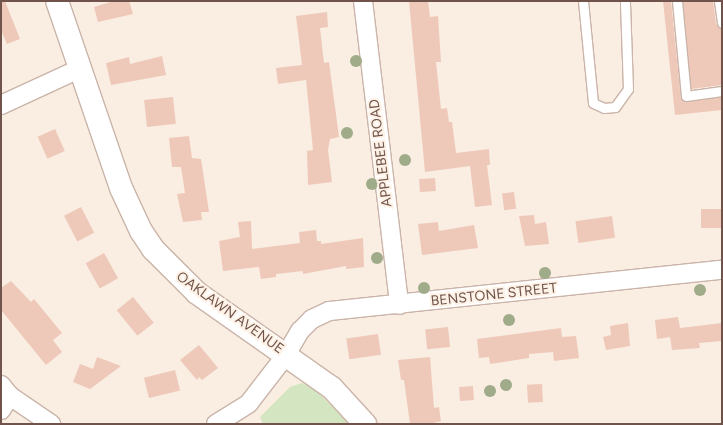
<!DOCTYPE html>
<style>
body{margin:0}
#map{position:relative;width:723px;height:425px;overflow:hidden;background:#faede1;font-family:Figtree,sans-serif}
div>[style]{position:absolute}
.green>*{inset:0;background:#d4e6c1}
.building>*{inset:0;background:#eec9ba;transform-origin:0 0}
.roads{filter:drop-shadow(1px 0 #cab4a9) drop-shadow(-1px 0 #cab4a9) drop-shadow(0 1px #cab4a9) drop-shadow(0 -1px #cab4a9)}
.lane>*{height:9px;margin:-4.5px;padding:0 4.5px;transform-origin:4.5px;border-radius:4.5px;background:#fff}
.street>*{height:18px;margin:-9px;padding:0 9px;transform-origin:9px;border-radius:9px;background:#fff}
.secondary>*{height:22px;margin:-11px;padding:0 11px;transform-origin:11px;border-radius:11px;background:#fff}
.trees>*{width:12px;height:12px;margin:-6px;border-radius:50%;background:#a0ab8a}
span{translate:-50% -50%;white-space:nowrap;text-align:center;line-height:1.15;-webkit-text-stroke:4px #fef2e6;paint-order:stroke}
.street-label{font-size:14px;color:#70534a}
.frame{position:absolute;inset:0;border:2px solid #70534a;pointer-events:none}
</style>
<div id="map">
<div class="green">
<div style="clip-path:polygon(302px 383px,316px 390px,349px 424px,263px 424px,260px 417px,290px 387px)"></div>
</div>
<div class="building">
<div style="clip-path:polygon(1px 1px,5px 1px,20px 39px,7px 44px,1px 30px)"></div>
<div style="clip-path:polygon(114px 1px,129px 1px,133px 14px,98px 22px,94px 7px)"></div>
<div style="clip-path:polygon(409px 1px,428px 1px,430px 17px,438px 16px,441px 62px,436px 62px,441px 109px,447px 108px,449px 122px,452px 122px,456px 153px,489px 149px,490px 165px,487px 165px,492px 205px,475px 207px,470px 166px,425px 172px)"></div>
<div style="clip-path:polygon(663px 1px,671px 1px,681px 99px,687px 102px,722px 97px,722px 110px,675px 115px)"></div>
<div style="clip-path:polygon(683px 1px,713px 1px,716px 24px,722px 29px,722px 85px,691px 89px)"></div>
<div style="clip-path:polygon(327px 12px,328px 27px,320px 28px,324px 63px,329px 62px,339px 137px,330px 139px,328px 150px,332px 182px,308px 185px,307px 151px,313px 150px,306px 80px,278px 84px,276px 68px,302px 65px,296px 16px)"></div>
<div style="clip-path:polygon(162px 56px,166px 75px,111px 85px,106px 63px,129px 57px,130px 64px)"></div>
<div style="left:173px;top:97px;width:27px;height:29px;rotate:84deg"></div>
<div style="left:55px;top:129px;width:24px;height:19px;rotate:66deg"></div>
<div style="clip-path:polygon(189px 136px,192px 158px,201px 159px,209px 212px,201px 212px,202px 220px,183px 222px,177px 194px,185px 193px,181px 167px,172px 167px,169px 138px)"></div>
<div style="left:435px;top:178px;width:13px;height:16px;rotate:86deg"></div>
<div style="left:514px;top:192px;width:17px;height:12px;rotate:83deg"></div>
<div style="left:81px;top:207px;width:29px;height:19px;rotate:63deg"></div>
<div style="left:722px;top:209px;width:19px;height:21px;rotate:90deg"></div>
<div style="clip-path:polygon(534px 215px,535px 224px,546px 222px,549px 244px,525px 246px,519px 216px)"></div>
<div style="left:612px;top:216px;width:22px;height:37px;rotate:82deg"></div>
<div style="clip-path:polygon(251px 221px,252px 249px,300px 243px,299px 232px,316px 230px,317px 241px,321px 241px,321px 244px,363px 238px,364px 267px,346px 269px,346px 266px,303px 274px,303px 271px,276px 274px,276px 277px,261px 279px,259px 267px,223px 271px,219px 241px,240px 237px,238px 222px)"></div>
<div style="clip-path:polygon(438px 222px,439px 231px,474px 225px,478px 248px,422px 255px,418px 224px)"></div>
<div style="left:104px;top:253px;width:29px;height:21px;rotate:61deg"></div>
<div style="clip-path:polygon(11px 281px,31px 302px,34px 299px,62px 333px,53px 340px,62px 352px,46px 365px,1px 310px,1px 288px)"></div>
<div style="left:133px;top:297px;width:33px;height:21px;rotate:51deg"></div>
<div style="clip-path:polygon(678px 317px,680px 328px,722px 323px,722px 341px,699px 343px,700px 348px,672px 350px,670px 337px,657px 339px,655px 320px)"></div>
<div style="clip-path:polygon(628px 323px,630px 346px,606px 350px,603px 337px,611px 335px,610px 326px)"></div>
<div style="left:448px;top:327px;width:20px;height:23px;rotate:84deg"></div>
<div style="clip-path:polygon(561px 328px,562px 337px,576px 336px,579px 358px,554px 361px,553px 352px,529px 354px,529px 358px,490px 364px,489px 357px,479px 358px,477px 339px)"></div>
<div style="left:378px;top:334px;width:21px;height:32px;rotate:82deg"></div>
<div style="clip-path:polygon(199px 345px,218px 368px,202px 380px,199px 377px,197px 380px,180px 360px)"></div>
<div style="clip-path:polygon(97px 357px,121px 366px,90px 389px,73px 382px,80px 364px,93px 369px)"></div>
<div style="clip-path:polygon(430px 357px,434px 408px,439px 407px,441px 421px,429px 424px,410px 424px,404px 380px,401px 380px,398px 360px)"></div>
<div style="left:175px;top:370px;width:21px;height:32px;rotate:76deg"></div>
<div style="left:542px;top:384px;width:18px;height:15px;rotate:87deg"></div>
<div style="left:473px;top:386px;width:14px;height:14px;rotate:86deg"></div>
</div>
<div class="roads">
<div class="lane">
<div style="left:583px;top:1px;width:102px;rotate:84.4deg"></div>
<div style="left:593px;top:103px;width:12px;rotate:24deg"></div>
<div style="left:604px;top:108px;width:11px;rotate:-5deg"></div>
<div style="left:615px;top:107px;width:22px;rotate:-54deg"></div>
<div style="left:628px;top:89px;width:88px;rotate:-92deg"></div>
<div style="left:677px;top:1px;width:95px;rotate:84.6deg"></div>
<div style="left:686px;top:96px;width:36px;rotate:-8deg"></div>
<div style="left:719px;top:1px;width:22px;rotate:82deg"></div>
</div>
<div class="street">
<div style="left:363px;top:1px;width:306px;rotate:83.2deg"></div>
<div style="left:1px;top:105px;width:88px;rotate:-24.8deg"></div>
<div style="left:1px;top:385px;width:14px;rotate:51deg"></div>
<div style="left:10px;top:396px;width:50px;rotate:34.3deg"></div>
<div style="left:1px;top:410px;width:17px;rotate:-57deg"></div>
<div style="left:216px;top:424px;width:39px;rotate:-32deg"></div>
<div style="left:249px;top:403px;width:61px;rotate:-52.4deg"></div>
<div style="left:286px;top:355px;width:28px;rotate:-60deg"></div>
<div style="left:300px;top:331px;width:17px;rotate:-45deg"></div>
<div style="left:312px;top:319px;width:19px;rotate:-25deg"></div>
<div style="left:329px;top:311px;width:395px;rotate:-6deg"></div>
</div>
<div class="secondary">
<div style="left:57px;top:1px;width:198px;rotate:71.1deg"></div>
<div style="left:121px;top:188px;width:47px;rotate:65.1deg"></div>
<div style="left:141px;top:231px;width:22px;rotate:56deg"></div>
<div style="left:153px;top:249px;width:62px;rotate:45deg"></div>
<div style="left:197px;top:293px;width:165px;rotate:35.1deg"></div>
<div style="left:332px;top:388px;width:49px;rotate:47.5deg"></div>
</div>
</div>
<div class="trees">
<div style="left:356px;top:61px"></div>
<div style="left:347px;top:133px"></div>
<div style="left:405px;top:160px"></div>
<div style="left:372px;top:184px"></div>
<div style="left:377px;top:258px"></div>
<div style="left:545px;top:273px"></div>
<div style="left:424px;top:288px"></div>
<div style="left:700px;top:290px"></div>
<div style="left:509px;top:320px"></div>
<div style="left:506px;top:385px"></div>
<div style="left:490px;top:391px"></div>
</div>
<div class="street-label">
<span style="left:381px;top:153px;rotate:-97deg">APPLEBEE ROAD</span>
<span style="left:494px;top:295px;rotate:-6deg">BENSTONE STREET</span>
<span style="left:230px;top:313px;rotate:36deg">OAKLAWN AVENUE</span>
</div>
<div class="frame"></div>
</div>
